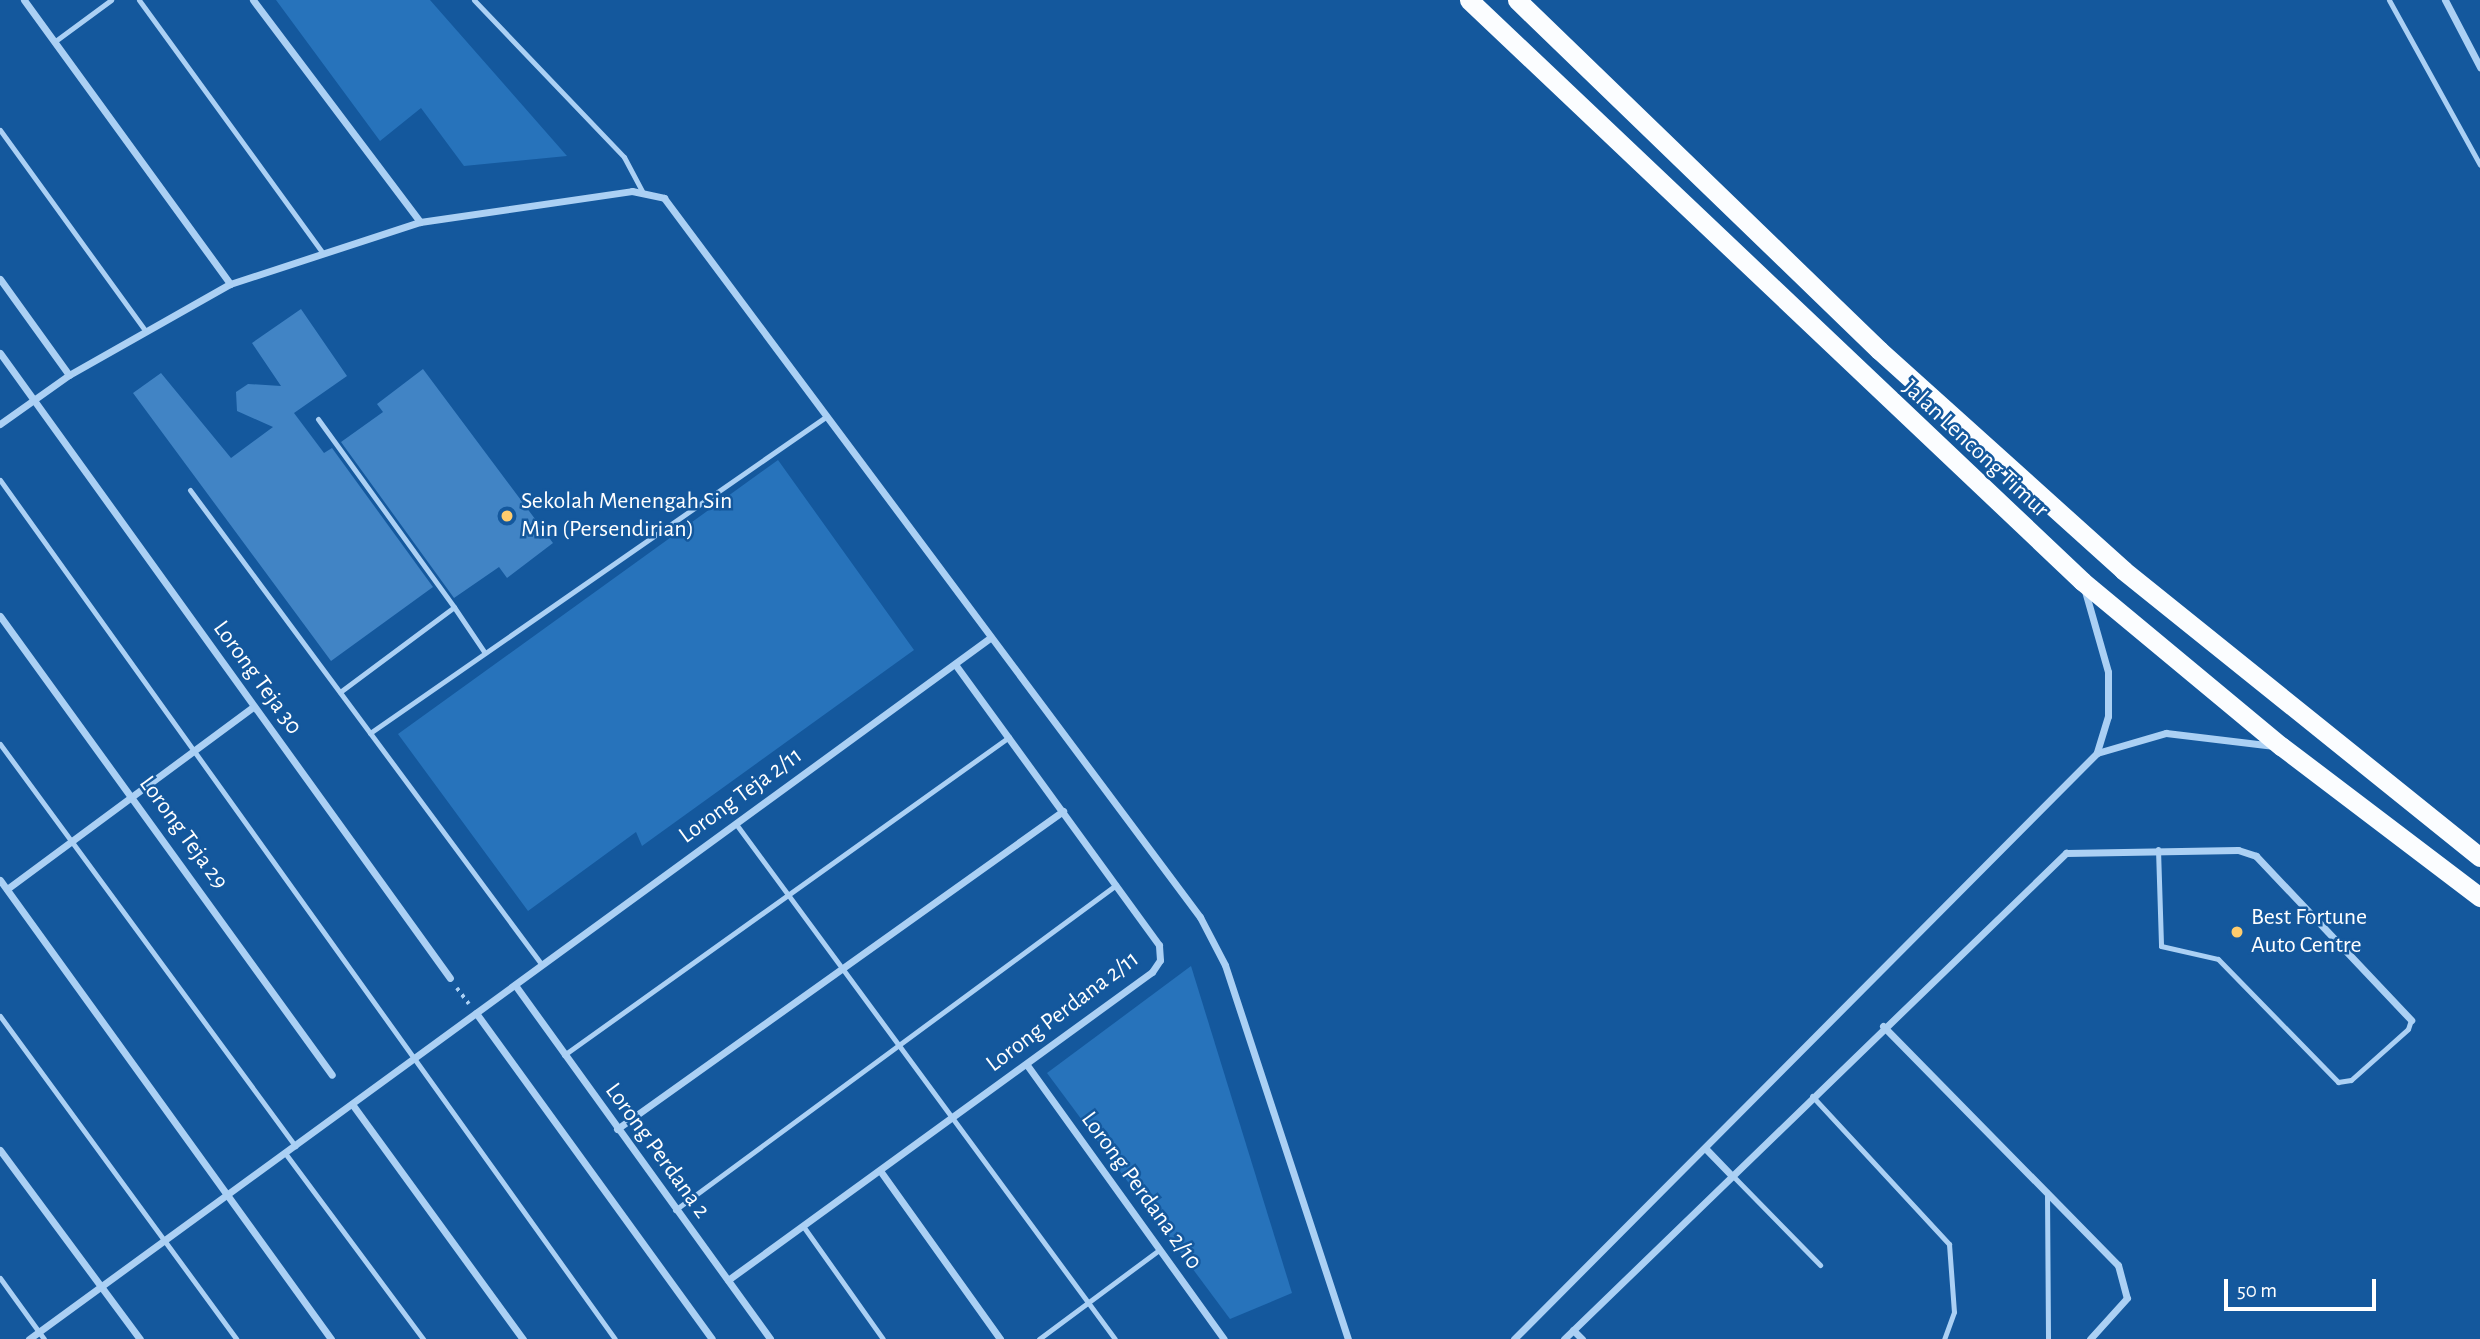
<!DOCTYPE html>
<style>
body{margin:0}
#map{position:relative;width:2480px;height:1339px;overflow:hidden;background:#14589d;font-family:"Alegreya Sans",sans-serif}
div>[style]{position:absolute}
.green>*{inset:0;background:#2773bb}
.building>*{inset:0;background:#4184c5}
.path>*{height:3.5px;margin-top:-1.75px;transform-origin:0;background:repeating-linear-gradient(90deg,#abd0f4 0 3.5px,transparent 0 8.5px)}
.service>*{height:5px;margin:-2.5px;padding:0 2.5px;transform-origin:2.5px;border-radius:2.5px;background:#abd0f4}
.minor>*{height:7px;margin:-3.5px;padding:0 3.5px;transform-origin:3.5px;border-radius:3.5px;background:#abd0f4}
.trunk>*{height:19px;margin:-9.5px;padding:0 9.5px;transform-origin:9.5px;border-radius:9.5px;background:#fbfdff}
.dots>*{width:19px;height:19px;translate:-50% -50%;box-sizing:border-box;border:4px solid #14589d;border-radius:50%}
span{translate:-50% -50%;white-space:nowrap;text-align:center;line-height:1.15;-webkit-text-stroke:5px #14589d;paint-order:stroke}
.street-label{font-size:24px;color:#fff}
.poi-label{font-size:24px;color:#fff}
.left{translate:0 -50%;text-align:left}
.scale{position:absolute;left:2224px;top:1279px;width:152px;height:32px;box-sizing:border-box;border:4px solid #fff;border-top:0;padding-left:9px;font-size:21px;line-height:24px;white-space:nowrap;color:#fff;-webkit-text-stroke:5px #14589d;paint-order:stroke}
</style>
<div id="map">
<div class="green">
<div style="clip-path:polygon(276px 0,430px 0,567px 156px,464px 166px,421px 108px,380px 141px)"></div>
<div style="clip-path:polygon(778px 460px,914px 650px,642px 846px,636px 832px,528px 911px,398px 734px)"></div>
<div style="clip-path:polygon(1191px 966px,1292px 1293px,1230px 1319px,1047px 1073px)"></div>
</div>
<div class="building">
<div style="clip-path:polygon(301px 309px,347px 376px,294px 413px,324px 453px,332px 448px,433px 587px,331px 661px,133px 393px,161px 373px,231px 458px,273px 427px,237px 411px,236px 392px,248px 384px,281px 386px,252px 343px)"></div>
<div style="clip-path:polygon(423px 369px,553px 543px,507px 578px,499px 567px,454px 598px,341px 442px,383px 412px,377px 404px)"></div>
</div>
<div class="path">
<div style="left:457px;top:988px;width:20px;rotate:53deg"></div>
</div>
<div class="service">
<div style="left:139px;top:0;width:313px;rotate:54deg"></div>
<div style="left:474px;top:0;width:217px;rotate:46.3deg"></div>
<div style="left:624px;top:157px;width:38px;rotate:62deg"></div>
<div style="left:2389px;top:0;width:188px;rotate:61.1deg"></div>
<div style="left:54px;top:42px;width:71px;rotate:-36.4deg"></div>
<div style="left:0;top:130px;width:247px;rotate:54.1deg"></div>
<div style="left:318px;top:419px;width:232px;rotate:54.1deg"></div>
<div style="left:0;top:480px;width:1056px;rotate:54.4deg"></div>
<div style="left:190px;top:490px;width:591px;rotate:53.46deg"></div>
<div style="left:340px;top:692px;width:142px;rotate:-36.7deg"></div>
<div style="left:454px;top:607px;width:55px;rotate:56deg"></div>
<div style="left:370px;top:733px;width:556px;rotate:-34.75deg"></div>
<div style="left:0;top:744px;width:499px;rotate:53.7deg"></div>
<div style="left:736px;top:824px;width:639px;rotate:53.65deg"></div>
<div style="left:2158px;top:849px;width:97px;rotate:88.2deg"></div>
<div style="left:2161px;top:946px;width:58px;rotate:12.8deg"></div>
<div style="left:2218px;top:959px;width:172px;rotate:45.7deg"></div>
<div style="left:2338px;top:1082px;width:13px;rotate:-9deg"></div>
<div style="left:2351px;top:1080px;width:76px;rotate:-41.8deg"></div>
<div style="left:2408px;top:1029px;width:9px;rotate:-72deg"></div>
<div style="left:0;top:1016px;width:400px;rotate:53.8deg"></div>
<div style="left:564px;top:1055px;width:547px;rotate:-35.55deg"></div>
<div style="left:1812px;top:1096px;width:202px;rotate:47.2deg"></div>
<div style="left:1949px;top:1244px;width:68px;rotate:85.8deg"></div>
<div style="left:1954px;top:1312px;width:29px;rotate:110deg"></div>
<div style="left:285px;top:1153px;width:232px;rotate:53.4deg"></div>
<div style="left:1732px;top:1175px;width:126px;rotate:45.6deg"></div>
<div style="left:2047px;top:1192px;width:147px;rotate:89.6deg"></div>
<div style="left:675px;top:1210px;width:548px;rotate:-36.39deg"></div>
<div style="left:803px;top:1226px;width:138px;rotate:54.7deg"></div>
<div style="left:0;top:1278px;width:75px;rotate:54.2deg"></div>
<div style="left:1039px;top:1339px;width:149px;rotate:-36.6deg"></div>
</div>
<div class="minor">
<div style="left:24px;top:0;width:351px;rotate:54deg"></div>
<div style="left:253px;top:0;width:278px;rotate:53deg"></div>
<div style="left:2445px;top:0;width:76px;rotate:62.4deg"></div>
<div style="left:0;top:279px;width:118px;rotate:54.3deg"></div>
<div style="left:0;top:353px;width:770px;rotate:54.25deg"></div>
<div style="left:0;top:424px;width:85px;rotate:-35.4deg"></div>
<div style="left:69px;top:375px;width:185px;rotate:-29.5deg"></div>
<div style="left:230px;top:284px;width:200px;rotate:-18.1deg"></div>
<div style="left:420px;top:222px;width:214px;rotate:-8.3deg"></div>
<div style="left:632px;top:191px;width:33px;rotate:12deg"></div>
<div style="left:664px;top:198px;width:897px;rotate:53.3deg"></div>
<div style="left:1200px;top:917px;width:54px;rotate:62.5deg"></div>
<div style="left:1225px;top:965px;width:394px;rotate:71.8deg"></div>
<div style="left:2085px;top:591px;width:84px;rotate:74.1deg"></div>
<div style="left:2108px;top:672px;width:44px;rotate:90deg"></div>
<div style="left:2108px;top:716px;width:39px;rotate:107deg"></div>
<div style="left:0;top:616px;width:566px;rotate:54.12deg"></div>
<div style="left:0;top:880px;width:566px;rotate:54.2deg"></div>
<div style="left:7px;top:889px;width:307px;rotate:-36.5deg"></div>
<div style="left:515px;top:985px;width:436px;rotate:54.2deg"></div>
<div style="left:476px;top:1013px;width:402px;rotate:54.1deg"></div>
<div style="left:1883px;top:1026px;width:335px;rotate:45.5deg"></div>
<div style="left:2118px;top:1265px;width:34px;rotate:75deg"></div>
<div style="left:2127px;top:1298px;width:55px;rotate:132.1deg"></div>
<div style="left:1027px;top:1065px;width:337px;rotate:54.3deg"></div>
<div style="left:352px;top:1104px;width:291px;rotate:54deg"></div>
<div style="left:617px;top:1129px;width:548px;rotate:-35.49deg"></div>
<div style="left:1706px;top:1149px;width:36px;rotate:46deg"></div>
<div style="left:0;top:1150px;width:235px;rotate:53.5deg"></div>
<div style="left:881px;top:1172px;width:205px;rotate:54.5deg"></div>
<div style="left:728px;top:1280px;width:524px;rotate:-36deg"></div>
<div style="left:1152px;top:972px;width:14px;rotate:-56deg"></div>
<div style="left:1160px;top:960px;width:15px;rotate:-94deg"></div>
<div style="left:1159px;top:945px;width:347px;rotate:-126deg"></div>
<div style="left:1573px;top:1330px;width:13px;rotate:45deg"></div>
<div style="left:29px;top:1339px;width:1190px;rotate:-36.11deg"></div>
<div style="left:1514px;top:1339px;width:827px;rotate:-45.15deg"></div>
<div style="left:2097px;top:753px;width:72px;rotate:-16.2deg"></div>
<div style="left:2166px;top:733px;width:109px;rotate:6.9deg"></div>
<div style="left:1564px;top:1339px;width:699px;rotate:-44.07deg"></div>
<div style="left:2066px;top:853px;width:172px;rotate:-1deg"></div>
<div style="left:2238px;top:850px;width:19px;rotate:18deg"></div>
<div style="left:2256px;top:856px;width:226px;rotate:46.6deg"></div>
</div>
<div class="trunk">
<div style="left:1469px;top:0;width:845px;rotate:43.46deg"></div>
<div style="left:2082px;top:581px;width:259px;rotate:39.7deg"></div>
<div style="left:2281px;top:746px;width:250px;rotate:37.2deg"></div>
<div style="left:1517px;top:0;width:504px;rotate:44.03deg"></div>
<div style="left:1879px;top:350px;width:329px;rotate:42deg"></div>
<div style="left:2123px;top:570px;width:458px;rotate:38.8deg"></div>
</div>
<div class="dots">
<div style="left:507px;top:516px;background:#ffcc6d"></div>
<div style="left:2237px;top:932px;background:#ffcc6d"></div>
</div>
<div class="street-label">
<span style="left:1975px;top:449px;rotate:43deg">Jalan Lencong Timur</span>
<span style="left:257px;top:678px;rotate:54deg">Lorong Teja 30</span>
<span style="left:741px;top:796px;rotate:-36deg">Lorong Teja 2/11</span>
<span style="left:183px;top:833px;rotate:54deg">Lorong Teja 29</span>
<span style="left:1063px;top:1012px;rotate:-37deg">Lorong Perdana 2/11</span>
<span style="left:657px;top:1151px;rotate:54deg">Lorong Perdana 2</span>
<span style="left:1141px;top:1191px;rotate:54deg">Lorong Perdana 2/10</span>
</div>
<div class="poi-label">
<span class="left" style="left:521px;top:516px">Sekolah Menengah Sin<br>Min (Persendirian)</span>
<span class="left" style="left:2251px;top:932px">Best Fortune<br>Auto Centre</span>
</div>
<div class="scale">50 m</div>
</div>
